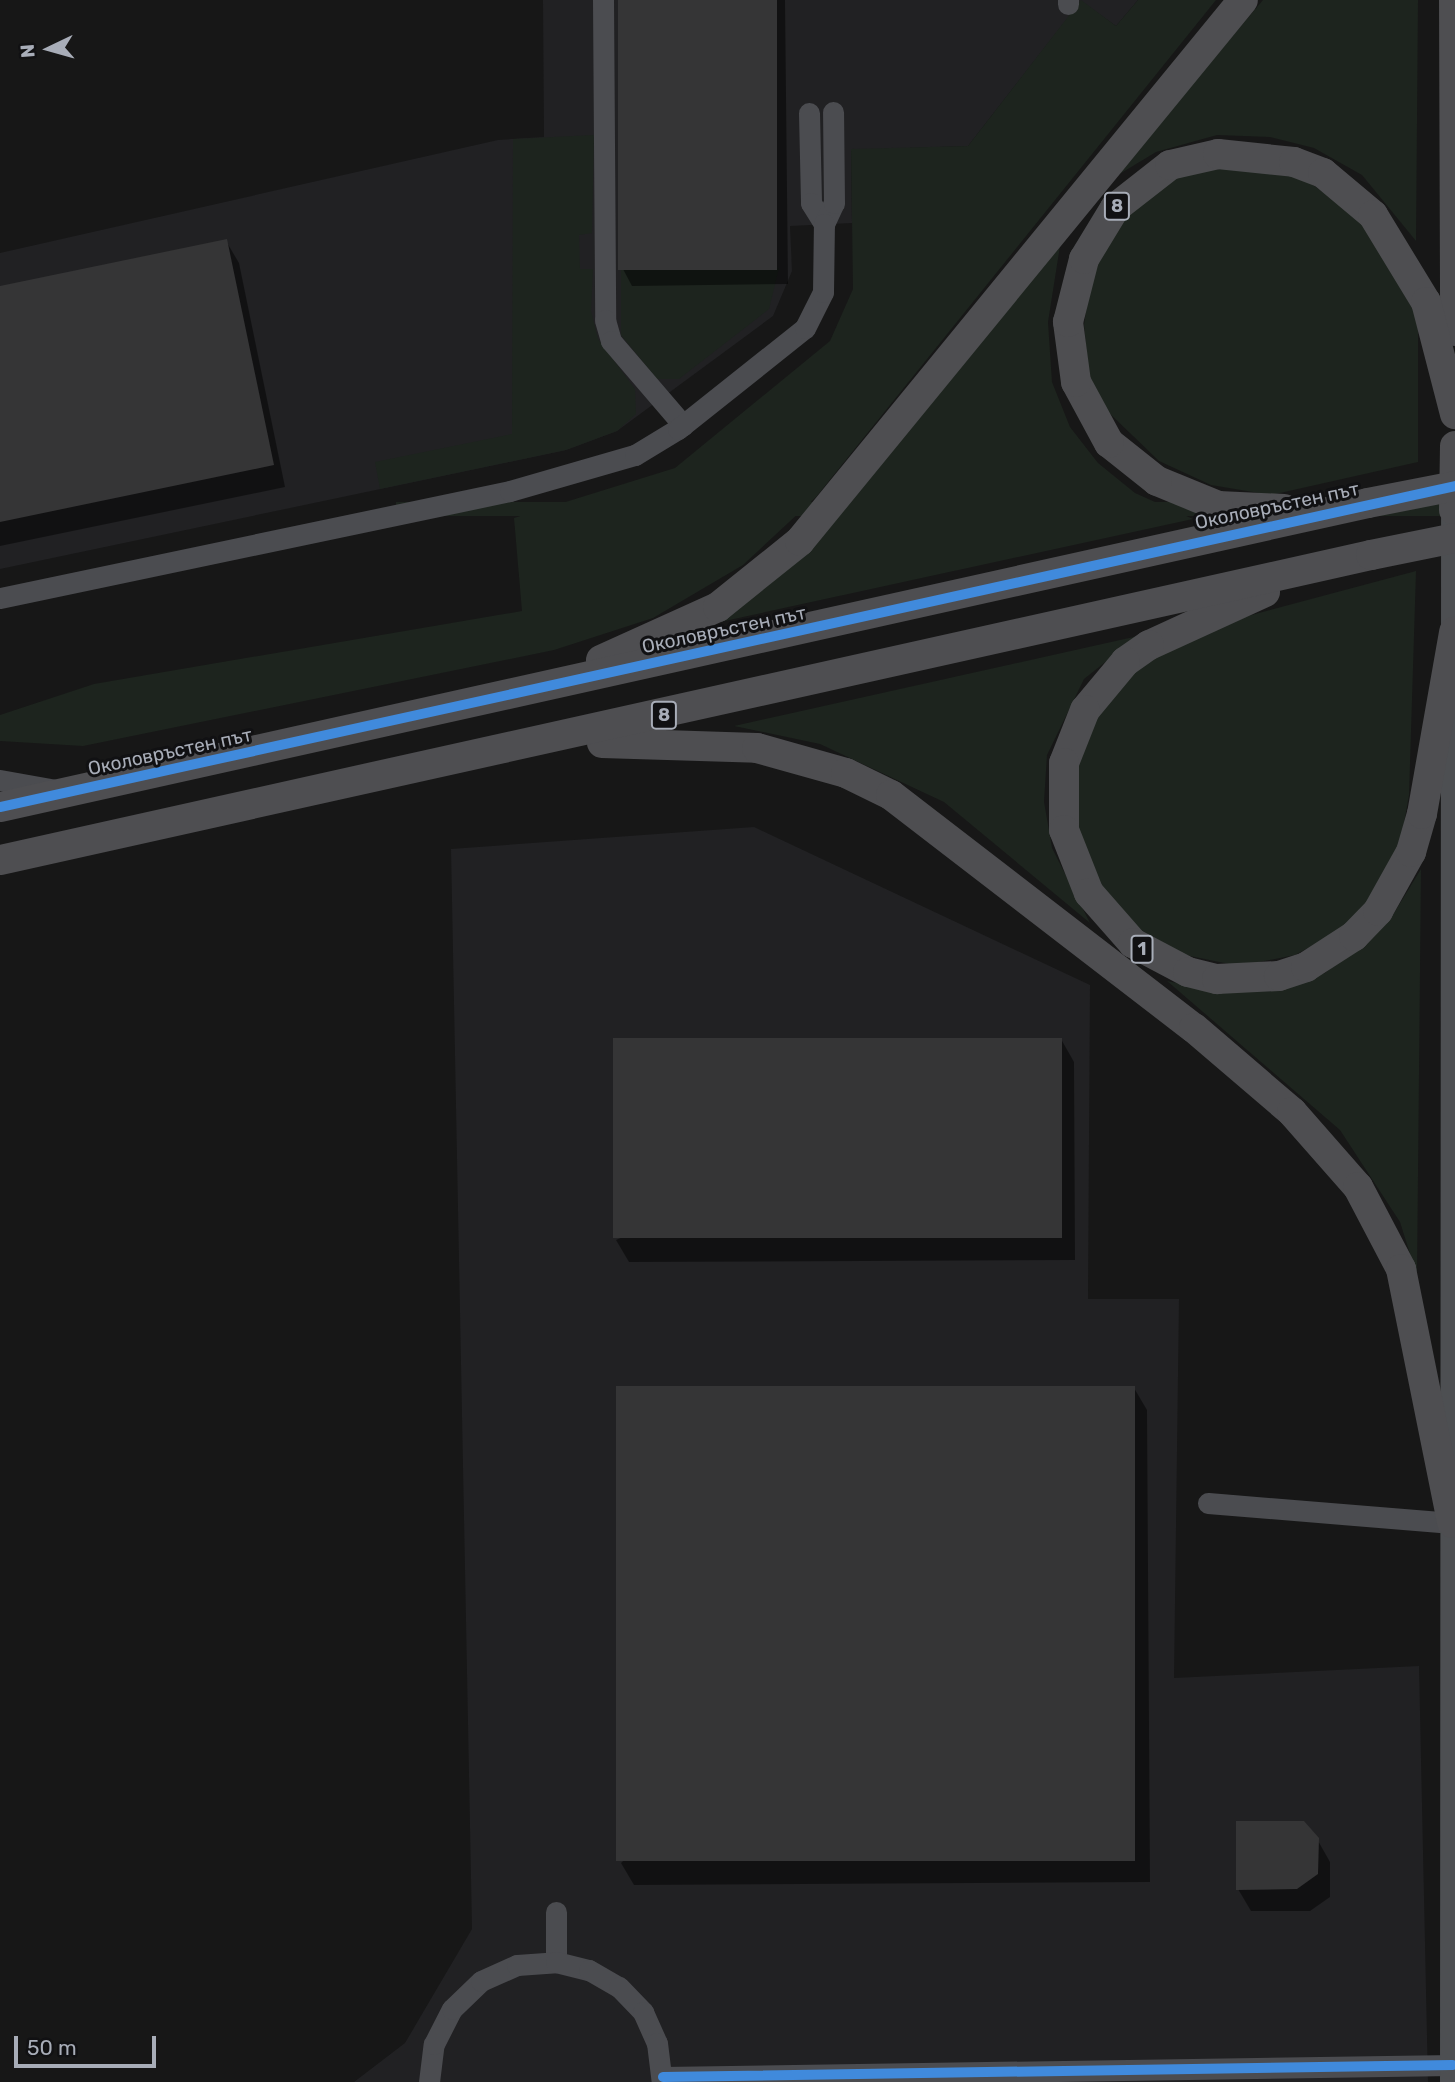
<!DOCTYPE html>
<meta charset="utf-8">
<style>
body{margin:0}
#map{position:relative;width:1455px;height:2082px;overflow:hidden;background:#171717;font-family:Rubik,sans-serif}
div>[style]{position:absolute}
.built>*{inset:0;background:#212123}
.green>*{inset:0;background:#1d241e;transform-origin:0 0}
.shadow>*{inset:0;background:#0007}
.building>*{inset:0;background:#353536;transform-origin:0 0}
.minor>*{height:21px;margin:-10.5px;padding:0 10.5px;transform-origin:10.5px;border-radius:10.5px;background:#4b4c50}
.major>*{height:26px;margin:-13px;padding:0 13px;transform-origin:13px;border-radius:13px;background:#4d4f52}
.highway>*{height:30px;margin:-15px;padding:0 15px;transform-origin:15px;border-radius:15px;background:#4e4e51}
.highway-bridge>*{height:30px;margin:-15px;padding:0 15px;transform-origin:15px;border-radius:15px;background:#4e4e51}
.cycleway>*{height:10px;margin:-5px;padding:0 5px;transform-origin:5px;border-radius:5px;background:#408adc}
span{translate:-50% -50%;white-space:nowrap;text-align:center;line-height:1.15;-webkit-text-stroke:6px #111113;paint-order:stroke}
.shield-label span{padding:2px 5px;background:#111113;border:2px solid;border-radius:5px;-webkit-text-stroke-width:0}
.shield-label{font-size:18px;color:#a8adb8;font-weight:700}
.street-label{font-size:19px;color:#a8adb8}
.north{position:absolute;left:14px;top:14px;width:70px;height:70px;-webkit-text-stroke:5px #111113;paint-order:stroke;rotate:265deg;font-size:19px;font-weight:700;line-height:28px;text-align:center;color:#a8adb8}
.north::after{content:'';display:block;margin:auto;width:24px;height:32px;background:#a8adb8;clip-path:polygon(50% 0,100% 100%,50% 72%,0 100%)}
.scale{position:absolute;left:14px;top:2036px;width:142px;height:32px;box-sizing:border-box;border:4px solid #a8adb8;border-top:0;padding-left:9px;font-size:21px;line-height:24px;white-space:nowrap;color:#a8adb8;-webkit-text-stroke:5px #111113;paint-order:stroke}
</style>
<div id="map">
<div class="built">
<div style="clip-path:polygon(543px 0,1138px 0,1116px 26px,1081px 1px,968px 146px,851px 150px,852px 223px,790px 226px,792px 271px,773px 316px,617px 431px,566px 450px,0 569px,0 253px,498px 140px,544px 137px)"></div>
<div style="clip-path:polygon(754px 827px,1090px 985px,1088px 1299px,1179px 1299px,1174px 1678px,1419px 1666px,1428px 2082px,354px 2082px,405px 2043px,472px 1929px,451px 849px)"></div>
</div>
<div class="green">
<div style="clip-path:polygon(1081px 0,1116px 26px,1138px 0,1216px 0,816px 497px,743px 565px,653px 618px,554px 650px,83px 746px,0 741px,0 715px,94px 684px,522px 611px,514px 518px,675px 468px,830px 341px,853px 289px,851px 149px,968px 146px)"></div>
<div style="clip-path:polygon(1263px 0,1418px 0,1416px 241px,1362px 175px,1314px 148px,1270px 137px,1217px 135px,1156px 152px,1113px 178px)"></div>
<div style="clip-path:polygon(594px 135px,592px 233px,579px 235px,580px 269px,593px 269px,591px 311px,598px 339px,635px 389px,636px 414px,617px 431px,566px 450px,380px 489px,375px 462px,512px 434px,513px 139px)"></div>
<div style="clip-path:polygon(1215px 163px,1303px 178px,1360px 218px,1418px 318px,1418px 462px,1271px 495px,1211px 485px,1159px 461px,1104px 408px,1089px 375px,1084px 325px,1093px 263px,1126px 210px,1170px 177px)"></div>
<div style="clip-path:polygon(1060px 246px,1048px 322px,1052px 382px,1070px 427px,1098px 463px,1135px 493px,1193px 519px,706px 625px)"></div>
<div style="clip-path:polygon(779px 268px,769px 309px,679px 379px,657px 379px,621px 335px,621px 270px)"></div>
<div style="left:1455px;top:502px;width:14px;height:1059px;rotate:90deg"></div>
<div style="clip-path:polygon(1416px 571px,1409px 795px,1400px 846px,1370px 899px,1340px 931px,1295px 955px,1239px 966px,1185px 955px,1139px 929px,1102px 890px,1079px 845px,1071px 790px,1084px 738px,1113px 692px,1153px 656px,1207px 627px)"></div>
<div style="clip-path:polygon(1138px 636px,1084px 679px,1047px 755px,1044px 802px,1052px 848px,1090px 923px,944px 802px,820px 744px,734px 726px)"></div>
<div style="clip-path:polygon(1421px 869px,1417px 1276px,1400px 1222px,1340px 1130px,1167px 981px,1216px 991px,1273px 990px,1325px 973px,1391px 918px)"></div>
</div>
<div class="shadow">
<div style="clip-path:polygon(620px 0,785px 0,788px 284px,632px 286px,623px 269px)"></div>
<div style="clip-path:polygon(226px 241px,239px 263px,285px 487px,0 546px,0 288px)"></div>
<div style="clip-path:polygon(1061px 1039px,1074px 1062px,1075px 1260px,629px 1262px,616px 1240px)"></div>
<div style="clip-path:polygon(1134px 1388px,1147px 1410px,1150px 1882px,634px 1885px,621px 1863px)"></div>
<div style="clip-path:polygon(1317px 1839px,1330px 1862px,1330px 1897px,1310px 1911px,1251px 1911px,1238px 1889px)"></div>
</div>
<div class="building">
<div style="left:618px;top:0;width:159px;height:270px"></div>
<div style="clip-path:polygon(227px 239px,274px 465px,0 522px,0 286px)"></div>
<div style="left:1062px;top:1038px;width:200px;height:449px;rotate:90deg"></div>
<div style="left:1135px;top:1386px;width:475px;height:519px;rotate:90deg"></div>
<div style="clip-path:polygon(1236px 1821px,1304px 1821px,1319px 1838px,1318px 1874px,1297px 1889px,1236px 1890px)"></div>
</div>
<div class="minor">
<div style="left:603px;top:0;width:320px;rotate:89.6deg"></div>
<div style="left:605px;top:320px;width:22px;rotate:74deg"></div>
<div style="left:611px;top:341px;width:111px;rotate:49.4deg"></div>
<div style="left:1068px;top:0;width:4px;rotate:90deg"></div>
<div style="left:809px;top:113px;width:90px;rotate:88.7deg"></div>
<div style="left:811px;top:203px;width:25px;rotate:58deg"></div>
<div style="left:824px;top:224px;width:23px;rotate:-65deg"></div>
<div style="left:834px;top:203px;width:91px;rotate:-90.6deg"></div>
<div style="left:0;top:598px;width:521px;rotate:-11.85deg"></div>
<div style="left:510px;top:491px;width:130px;rotate:-16.1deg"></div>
<div style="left:635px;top:455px;width:50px;rotate:-31.2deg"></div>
<div style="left:678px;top:429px;width:162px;rotate:-38.5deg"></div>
<div style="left:805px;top:328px;width:40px;rotate:-63.4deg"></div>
<div style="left:823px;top:292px;width:68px;rotate:-89.2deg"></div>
<div style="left:0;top:780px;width:57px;rotate:10.1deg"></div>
<div style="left:1208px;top:1503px;width:245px;rotate:4.7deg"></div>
<div style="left:556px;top:1962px;width:50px;rotate:-90deg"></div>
<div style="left:663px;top:2077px;width:790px;rotate:-0.87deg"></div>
<div style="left:429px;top:2082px;width:38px;rotate:-83deg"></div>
<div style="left:434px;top:2044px;width:39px;rotate:-63deg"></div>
<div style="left:452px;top:2009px;width:40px;rotate:-44deg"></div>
<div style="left:481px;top:1981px;width:39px;rotate:-24deg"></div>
<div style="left:517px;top:1965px;width:39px;rotate:-4deg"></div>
<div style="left:556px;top:1962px;width:34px;rotate:14deg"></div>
<div style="left:589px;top:1970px;width:34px;rotate:30deg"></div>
<div style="left:619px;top:1987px;width:35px;rotate:46deg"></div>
<div style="left:643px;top:2012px;width:34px;rotate:66deg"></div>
<div style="left:657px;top:2043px;width:39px;rotate:83deg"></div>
</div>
<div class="major">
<div style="left:1453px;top:2082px;width:1563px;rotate:-89.96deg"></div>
</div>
<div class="highway">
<div style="left:1454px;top:0;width:331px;rotate:89.8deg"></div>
<div style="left:1284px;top:509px;width:66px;rotate:-177.4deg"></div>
<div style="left:1218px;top:506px;width:66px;rotate:-157.7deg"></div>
<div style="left:1157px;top:481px;width:61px;rotate:-141.6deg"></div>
<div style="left:1109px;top:443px;width:69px;rotate:-118.4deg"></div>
<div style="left:1076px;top:382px;width:61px;rotate:-97.6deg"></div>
<div style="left:1068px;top:322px;width:65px;rotate:-75.7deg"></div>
<div style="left:1084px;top:259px;width:60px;rotate:-58.7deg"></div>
<div style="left:1115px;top:208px;width:70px;rotate:-38deg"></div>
<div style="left:1170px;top:165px;width:49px;rotate:-12.9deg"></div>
<div style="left:1218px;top:154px;width:76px;rotate:6deg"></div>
<div style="left:1294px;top:162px;width:31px;rotate:21deg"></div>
<div style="left:1323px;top:173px;width:65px;rotate:40deg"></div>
<div style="left:1373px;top:215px;width:102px;rotate:58.7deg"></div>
<div style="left:1426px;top:302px;width:116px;rotate:75.5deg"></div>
<div style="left:1454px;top:510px;width:64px;rotate:-89.1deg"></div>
<div style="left:1265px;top:592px;width:128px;rotate:155.4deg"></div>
<div style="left:1149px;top:645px;width:29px;rotate:145deg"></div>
<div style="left:1125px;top:662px;width:62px;rotate:129.8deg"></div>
<div style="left:1085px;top:710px;width:57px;rotate:111.6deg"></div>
<div style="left:1064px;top:763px;width:67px;rotate:90deg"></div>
<div style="left:1064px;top:830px;width:68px;rotate:68.4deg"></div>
<div style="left:1089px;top:893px;width:67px;rotate:48.7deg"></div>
<div style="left:1133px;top:943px;width:62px;rotate:27.8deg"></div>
<div style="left:1188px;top:972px;width:30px;rotate:14deg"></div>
<div style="left:1217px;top:979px;width:62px;rotate:-2.8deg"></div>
<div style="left:1279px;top:976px;width:28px;rotate:-18deg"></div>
<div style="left:1306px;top:967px;width:57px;rotate:-32.9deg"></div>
<div style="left:1354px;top:936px;width:35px;rotate:-46deg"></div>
<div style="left:1378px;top:911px;width:68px;rotate:-60.8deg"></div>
<div style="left:1411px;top:852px;width:40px;rotate:-74deg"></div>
<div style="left:1422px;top:814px;width:185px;rotate:-80deg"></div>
<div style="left:601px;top:660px;width:128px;rotate:-24.4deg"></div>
<div style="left:718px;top:607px;width:105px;rotate:-38.8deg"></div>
<div style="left:800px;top:541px;width:699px;rotate:-50.69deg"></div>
<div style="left:602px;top:743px;width:155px;rotate:1.8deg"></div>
<div style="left:757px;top:748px;width:92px;rotate:15.7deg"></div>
<div style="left:846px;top:773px;width:50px;rotate:26.1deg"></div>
<div style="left:891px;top:795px;width:382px;rotate:37.6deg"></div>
<div style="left:1194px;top:1028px;width:129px;rotate:40.6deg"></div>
<div style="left:1292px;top:1112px;width:100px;rotate:48.7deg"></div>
<div style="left:1358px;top:1187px;width:93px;rotate:62.3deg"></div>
<div style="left:1401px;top:1269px;width:259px;rotate:78.6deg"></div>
<div style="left:0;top:807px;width:1401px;rotate:-12.53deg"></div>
<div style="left:0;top:860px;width:1405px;rotate:-12.54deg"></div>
</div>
<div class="highway-bridge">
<div style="left:1368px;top:503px;width:89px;rotate:-11.1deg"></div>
<div style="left:1371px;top:555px;width:86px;rotate:-11.4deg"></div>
</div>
<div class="cycleway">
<div style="left:0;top:807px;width:1490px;rotate:-12.44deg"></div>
<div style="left:663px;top:2077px;width:790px;rotate:-0.87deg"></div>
</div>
<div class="shield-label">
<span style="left:1117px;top:206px">8</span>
<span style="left:664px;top:715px">8</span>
<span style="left:1142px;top:949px">1</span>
</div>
<div class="street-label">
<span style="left:1277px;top:506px;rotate:-12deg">Околовръстен път</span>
<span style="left:724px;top:630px;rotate:-12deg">Околовръстен път</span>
<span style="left:170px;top:752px;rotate:-12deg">Околовръстен път</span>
</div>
<div class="north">N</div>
<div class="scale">50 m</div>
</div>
